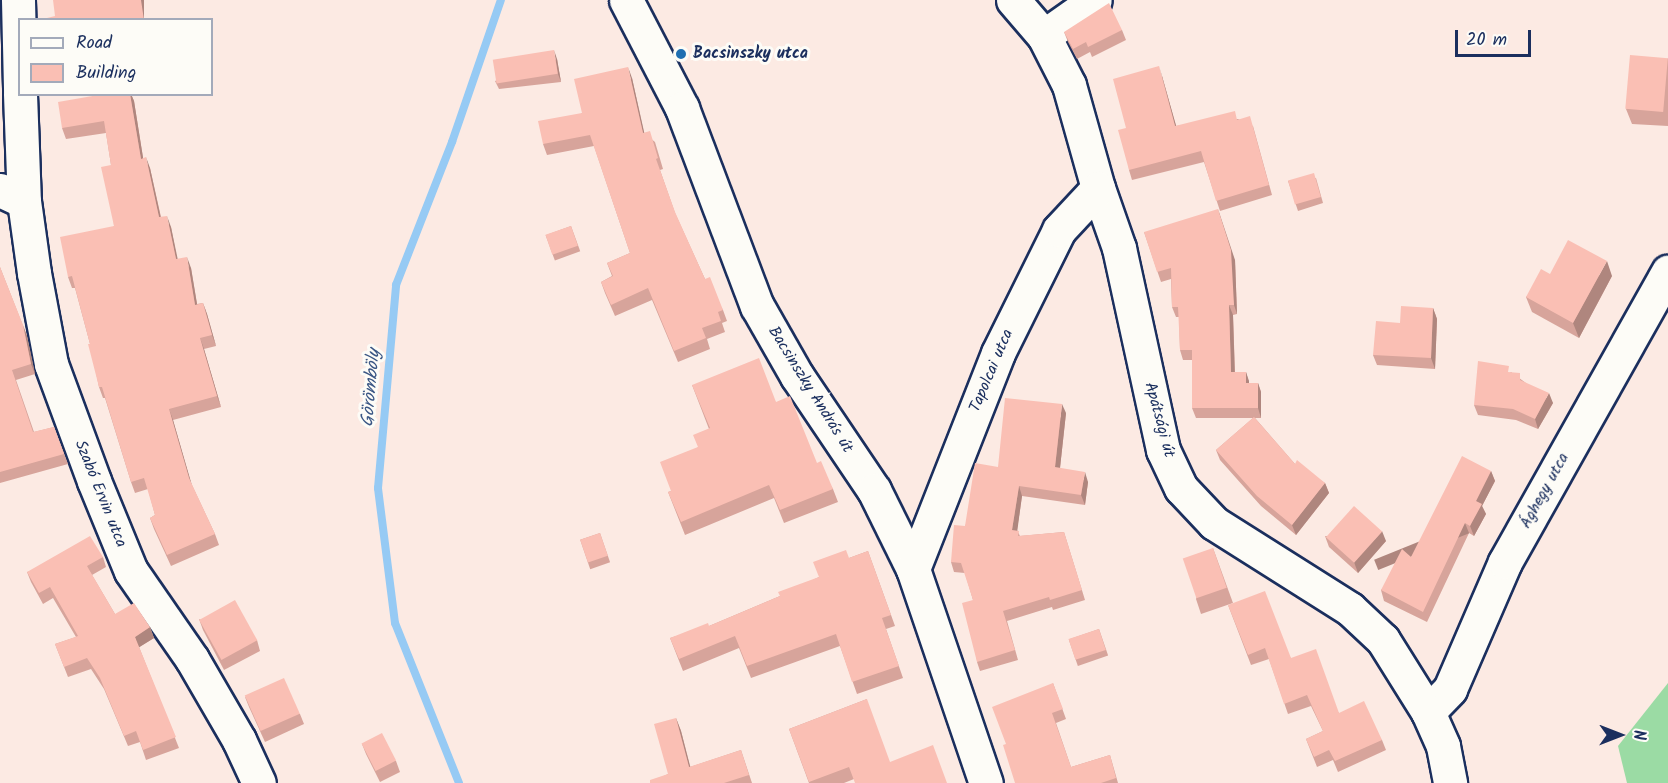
<!DOCTYPE html>
<meta charset="utf-8">
<style>
body{margin:0}
#map{position:relative;width:1668px;height:783px;overflow:hidden;background:#fceae3;font-family:Kalam,sans-serif}
div>[style]{position:absolute}
.green>*{inset:0;background:#9bdba4}
.stream>*{height:8px;margin:-4px;padding:0 4px;transform-origin:4px;border-radius:4px;background:#96caf4}
.roads{filter:drop-shadow(2px 0 #1b2f5e) drop-shadow(-2px 0 #1b2f5e) drop-shadow(0 2px #1b2f5e) drop-shadow(0 -2px #1b2f5e)}
.minor>*{height:33px;margin:-16.5px;padding:0 16.5px;transform-origin:16.5px;border-radius:16.5px;background:#fdfcf7}
.wall>*{inset:0;background:#d7a49b;transform-origin:0 0}
.shaded-wall>*{inset:0;background:#af867e;transform-origin:0 0}
.building>*{inset:0;background:#fabfb4;transform-origin:0 0}
.dots>*{width:16px;height:16px;translate:-50% -50%;box-sizing:border-box;border:3px solid #fdfcf7;border-radius:50%}
span{translate:-50% -50%;white-space:nowrap;text-align:center;line-height:1.15;-webkit-text-stroke:6px #fdfcf7;paint-order:stroke}
.poi-label{font-size:16px;color:#1b2f5e;font-weight:700}
.left{translate:0 -50%;text-align:left}
.street-label{font-size:16px;color:#1b2f5e}
.water-label{font-size:18px;color:#3a5684;font-style:italic}
.legend{position:absolute;left:18px;top:18px;width:195px;height:78px;box-sizing:border-box;background:#fdfcf7;border:2px solid #a3aaba;margin:0;padding:8px 10px;list-style:none;font-size:18px;color:#1b2f5e}
.legend li{display:flex;align-items:center;gap:12px;height:30px}
.legend b{width:30px;border:2px solid #a3aaba}
.north{position:absolute;left:1590px;top:705px;width:60px;height:60px;-webkit-text-stroke:4px #fdfcf7;paint-order:stroke;rotate:90deg;font-size:16px;font-weight:700;line-height:24px;text-align:center;color:#1b2f5e}
.north::after{content:'';display:block;margin:auto;width:21px;height:27px;background:#1b2f5e;clip-path:polygon(50% 0,100% 100%,50% 72%,0 100%)}
.scale{position:absolute;left:1455px;top:30px;width:76px;height:27px;box-sizing:border-box;border:3px solid #1b2f5e;border-top:0;padding-left:8px;font-size:18px;line-height:21px;white-space:nowrap;color:#1b2f5e;-webkit-text-stroke:4px #fdfcf7;paint-order:stroke}
</style>
<div id="map">
<div class="green">
<div style="clip-path:polygon(1668px 683px,1668px 783px,1627px 783px,1618px 746px)"></div>
</div>
<div class="stream">
<div style="left:459px;top:783px;width:172px;rotate:-111.8deg"></div>
<div style="left:395px;top:623px;width:136px;rotate:-97.2deg"></div>
<div style="left:378px;top:488px;width:204px;rotate:-84.9deg"></div>
<div style="left:396px;top:285px;width:154px;rotate:-68.6deg"></div>
<div style="left:452px;top:142px;width:150px;rotate:-71deg"></div>
</div>
<div class="roads">
<div class="minor">
<div style="left:18px;top:0;width:91px;rotate:88.7deg"></div>
<div style="left:626px;top:0;width:122px;rotate:62.6deg"></div>
<div style="left:682px;top:108px;width:212px;rotate:69.3deg"></div>
<div style="left:757px;top:306px;width:81px;rotate:60.3deg"></div>
<div style="left:797px;top:376px;width:138px;rotate:56deg"></div>
<div style="left:874px;top:490px;width:88px;rotate:63.7deg"></div>
<div style="left:913px;top:569px;width:226px;rotate:71.2deg"></div>
<div style="left:1013px;top:0;width:48px;rotate:49.3deg"></div>
<div style="left:1044px;top:36px;width:55px;rotate:63deg"></div>
<div style="left:1069px;top:85px;width:107px;rotate:74.3deg"></div>
<div style="left:1098px;top:188px;width:64px;rotate:70.7deg"></div>
<div style="left:1119px;top:248px;width:207px;rotate:77.7deg"></div>
<div style="left:1163px;top:450px;width:42px;rotate:64.7deg"></div>
<div style="left:1181px;top:488px;width:48px;rotate:46.7deg"></div>
<div style="left:1214px;top:523px;width:161px;rotate:32.3deg"></div>
<div style="left:1350px;top:609px;width:45px;rotate:43.2deg"></div>
<div style="left:1383px;top:640px;width:85px;rotate:58deg"></div>
<div style="left:1428px;top:712px;width:37px;rotate:66deg"></div>
<div style="left:1443px;top:746px;width:38px;rotate:79deg"></div>
<div style="left:1044px;top:36px;width:62px;rotate:-35.2deg"></div>
<div style="left:20px;top:94px;width:107px;rotate:87.9deg"></div>
<div style="left:0;top:190px;width:26px;rotate:25deg"></div>
<div style="left:24px;top:201px;width:73px;rotate:82.1deg"></div>
<div style="left:34px;top:273px;width:93px;rotate:79.4deg"></div>
<div style="left:51px;top:364px;width:125px;rotate:69.8deg"></div>
<div style="left:94px;top:481px;width:97px;rotate:67.7deg"></div>
<div style="left:131px;top:571px;width:107px;rotate:55.3deg"></div>
<div style="left:192px;top:659px;width:94px;rotate:59.9deg"></div>
<div style="left:239px;top:740px;width:47px;rotate:65.1deg"></div>
<div style="left:913px;top:569px;width:232px;rotate:-68.5deg"></div>
<div style="left:998px;top:353px;width:137px;rotate:-63.6deg"></div>
<div style="left:1059px;top:230px;width:57px;rotate:-47.1deg"></div>
<div style="left:1428px;top:712px;width:32px;rotate:-46deg"></div>
<div style="left:1450px;top:689px;width:138px;rotate:-66.6deg"></div>
<div style="left:1505px;top:562px;width:333px;rotate:-60.7deg"></div>
</div>
</div>
<div class="wall">
<div style="clip-path:polygon(1122px 30px,1126px 40px,1092px 57px,1090px 52px,1077px 59px,1068px 42px,1064px 32px)"></div>
<div style="clip-path:polygon(1668px 58px,1668px 126px,1632px 124px,1626px 109px)"></div>
<div style="clip-path:polygon(557px 59px,561px 82px,499px 89px,495px 81px)"></div>
<div style="clip-path:polygon(1162px 76px,1176px 126px,1238px 119px,1253px 126px,1272px 195px,1220px 211px,1204px 162px,1132px 180px,1129px 170px,1126px 128px)"></div>
<div style="clip-path:polygon(632px 78px,644px 133px,655px 142px,663px 169px,660px 170px,675px 213px,705px 279px,723px 310px,727px 321px,722px 323px,725px 332px,707px 339px,710px 349px,678px 362px,652px 300px,615px 316px,605px 293px,601px 282px,612px 276px,607px 263px,630px 253px,594px 146px,547px 155px,543px 144px,582px 113px)"></div>
<div style="clip-path:polygon(104px 94px,131px 94px,134px 101px,143px 158px,150px 168px,161px 217px,171px 227px,177px 259px,191px 268px,197px 304px,203px 303px,207px 314px,216px 346px,204px 349px,221px 407px,173px 420px,191px 483px,215px 534px,219px 545px,171px 566px,154px 529px,150px 518px,155px 515px,148px 489px,135px 493px,131px 482px,105px 398px,103px 398px,99px 387px,90px 344px,75px 288px,72px 288px,68px 277px,114px 226px,111px 165px,106px 133px,66px 139px,62px 128px)"></div>
<div style="clip-path:polygon(1316px 178px,1323px 203px,1298px 211px,1288px 181px)"></div>
<div style="left:571px;top:226px;width:27px;height:27px;rotate:70deg"></div>
<div style="clip-path:polygon(1144px 232px,1235px 260px,1237px 314px,1233px 315px,1235px 372px,1246px 372px,1249px 383px,1258px 383px,1261px 392px,1261px 418px,1255px 418px,1295px 464px,1325px 483px,1329px 493px,1296px 535px,1261px 506px,1220px 460px,1216px 450px,1253px 418px,1196px 418px,1192px 408px,1192px 360px,1183px 360px,1180px 350px,1179px 317px,1176px 317px,1172px 307px,1171px 279px,1161px 282px)"></div>
<div style="clip-path:polygon(0 267px,27px 336px,35px 374px,16px 380px,34px 432px,54px 427px,68px 464px,0 483px)"></div>
<div style="clip-path:polygon(1550px 274px,1612px 276px,1579px 338px,1532px 312px,1526px 297px)"></div>
<div style="clip-path:polygon(1433px 308px,1437px 319px,1435px 369px,1377px 365px,1373px 355px,1400px 323px)"></div>
<div style="clip-path:polygon(1511px 372px,1553px 403px,1538px 429px,1516px 420px,1478px 415px,1474px 405px)"></div>
<div style="clip-path:polygon(692px 385px,776px 402px,833px 489px,838px 502px,784px 523px,774px 498px,685px 535px,668px 492px,671px 491px,709px 429px)"></div>
<div style="clip-path:polygon(1066px 413px,1060px 468px,1088px 482px,1085px 505px,1022px 496px,1017px 530px,1020px 536px,1064px 532px,1085px 600px,1053px 610px,1052px 607px,1007px 621px,1018px 660px,980px 671px,977px 662px,973px 600px,965px 573px,954px 572px,951px 562px,965px 526px,998px 467px)"></div>
<div style="clip-path:polygon(1491px 471px,1495px 481px,1482px 506px,1486px 514px,1474px 536px,1469px 533px,1427px 622px,1384px 601px,1381px 590px)"></div>
<div style="left:600px;top:533px;width:31px;height:21px;rotate:71deg"></div>
<div style="clip-path:polygon(1325px 536px,1386px 541px,1358px 573px,1329px 547px)"></div>
<div style="clip-path:polygon(1213px 548px,1233px 603px,1201px 614px,1196px 599px)"></div>
<div style="clip-path:polygon(868px 551px,895px 626px,886px 629px,903px 678px,857px 694px,840px 646px,751px 678px,739px 648px,683px 671px,670px 638px,709px 626px,780px 596px,819px 577px,849px 558px)"></div>
<div style="clip-path:polygon(103px 557px,106px 567px,92px 575px,115px 614px,150px 627px,154px 638px,139px 647px,179px 748px,146px 760px,140px 742px,128px 746px,104px 689px,91px 669px,68px 677px,55px 644px,76px 637px,53px 598px,43px 604px,31px 582px,27px 572px)"></div>
<div style="clip-path:polygon(1228px 605px,1291px 658px,1339px 713px,1382px 740px,1386px 750px,1338px 772px,1333px 760px,1317px 767px,1306px 739px,1323px 731px,1311px 706px,1288px 714px,1269px 659px,1251px 665px)"></div>
<div style="clip-path:polygon(199px 619px,257px 640px,260px 651px,224px 670px,203px 630px)"></div>
<div style="left:1099px;top:629px;width:28px;height:32px;rotate:71deg"></div>
<div style="clip-path:polygon(1053px 683px,1066px 719px,1056px 723px,1071px 767px,1110px 755px,1118px 783px,1015px 783px)"></div>
<div style="clip-path:polygon(245px 697px,300px 714px,304px 724px,265px 742px,249px 707px)"></div>
<div style="clip-path:polygon(867px 699px,854px 779px,844px 783px,809px 783px,789px 729px)"></div>
<div style="clip-path:polygon(676px 718px,681px 731px,690px 767px,741px 750px,752px 783px,650px 783px,668px 774px)"></div>
<div style="clip-path:polygon(362px 744px,396px 761px,400px 772px,380px 782px,366px 754px)"></div>
</div>
<div class="shaded-wall">
<div style="left:141px;top:0;width:3px;height:20px"></div>
<div style="clip-path:polygon(554px 50px,557px 59px,561px 82px,558px 74px)"></div>
<div style="clip-path:polygon(1159px 66px,1162px 76px,1179px 136px,1175px 126px)"></div>
<div style="clip-path:polygon(628px 67px,632px 78px,647px 145px,643px 133px)"></div>
<div style="clip-path:polygon(130px 94px,131px 94px,134px 101px,145px 170px,141px 159px)"></div>
<div style="clip-path:polygon(146px 157px,150px 168px,163px 228px,159px 217px)"></div>
<div style="clip-path:polygon(1218px 209px,1235px 260px,1237px 314px,1234px 305px)"></div>
<div style="clip-path:polygon(167px 216px,171px 227px,180px 270px,176px 259px)"></div>
<div style="clip-path:polygon(187px 257px,191px 268px,199px 316px,195px 305px)"></div>
<div style="clip-path:polygon(1607px 261px,1612px 276px,1579px 338px,1573px 323px)"></div>
<div style="clip-path:polygon(203px 303px,207px 314px,216px 346px,212px 335px)"></div>
<div style="clip-path:polygon(1229px 305px,1233px 315px,1235px 382px,1231px 372px)"></div>
<div style="clip-path:polygon(1433px 308px,1437px 319px,1435px 369px,1431px 358px)"></div>
<div style="clip-path:polygon(23px 325px,27px 336px,35px 374px,31px 364px)"></div>
<div style="clip-path:polygon(200px 338px,204px 349px,221px 407px,217px 396px)"></div>
<div style="clip-path:polygon(1246px 372px,1249px 381px,1249px 392px,1246px 383px)"></div>
<div style="clip-path:polygon(1258px 383px,1261px 392px,1261px 418px,1258px 408px)"></div>
<div style="clip-path:polygon(1549px 393px,1553px 403px,1538px 429px,1535px 419px)"></div>
<div style="clip-path:polygon(1062px 404px,1066px 413px,1059px 477px,1055px 467px)"></div>
<div style="clip-path:polygon(169px 409px,173px 420px,193px 489px,189px 478px)"></div>
<div style="clip-path:polygon(1491px 471px,1495px 481px,1482px 506px,1486px 514px,1474px 536px,1470px 526px,1476px 501px)"></div>
<div style="clip-path:polygon(1085px 472px,1088px 482px,1085px 505px,1081px 495px)"></div>
<div style="clip-path:polygon(1325px 483px,1329px 493px,1296px 535px,1292px 525px)"></div>
<div style="clip-path:polygon(1019px 486px,1022px 496px,1016px 540px,1012px 530px)"></div>
<div style="left:1465px;top:523px;width:11px;height:98px;rotate:68deg"></div>
<div style="clip-path:polygon(1382px 531px,1386px 541px,1358px 573px,1354px 562px)"></div>
<div style="clip-path:polygon(150px 627px,154px 638px,138px 648px,135px 637px)"></div>
<div style="clip-path:polygon(676px 718px,681px 731px,694px 781px,689px 767px)"></div>
</div>
<div class="building">
<div style="clip-path:polygon(53px 0,141px 0,144px 20px,47px 20px,47px 18px,55px 16px)"></div>
<div style="clip-path:polygon(1109px 3px,1122px 30px,1088px 47px,1086px 42px,1073px 49px,1064px 32px)"></div>
<div style="left:554px;top:50px;width:24px;height:62px;rotate:81deg"></div>
<div style="left:1630px;top:55px;width:38px;height:54px;rotate:5deg"></div>
<div style="clip-path:polygon(1159px 66px,1175px 126px,1235px 111px,1237px 120px,1250px 116px,1269px 185px,1216px 201px,1201px 151px,1129px 170px,1118px 130px,1126px 128px,1113px 79px)"></div>
<div style="clip-path:polygon(628px 67px,643px 133px,650px 131px,658px 158px,656px 159px,675px 212px,705px 279px,710px 277px,723px 310px,718px 312px,721px 321px,702px 328px,706px 338px,674px 351px,648px 288px,611px 305px,601px 282px,613px 276px,607px 263px,630px 253px,590px 135px,543px 144px,538px 121px,582px 113px,574px 79px)"></div>
<div style="clip-path:polygon(104px 94px,130px 94px,141px 159px,146px 157px,159px 217px,167px 216px,176px 259px,187px 257px,195px 305px,203px 303px,212px 335px,200px 338px,217px 396px,169px 409px,189px 478px,215px 534px,167px 555px,150px 518px,155px 515px,144px 478px,131px 482px,102px 387px,99px 387px,88px 344px,90px 344px,72px 276px,68px 277px,60px 237px,114px 226px,101px 167px,111px 165px,104px 121px,62px 128px,58px 102px)"></div>
<div style="left:1314px;top:173px;width:25px;height:27px;rotate:74deg"></div>
<div style="clip-path:polygon(1218px 209px,1231px 250px,1234px 305px,1229px 305px,1231px 372px,1246px 372px,1246px 383px,1258px 383px,1258px 408px,1192px 408px,1192px 350px,1180px 350px,1178px 307px,1172px 307px,1171px 268px,1157px 272px,1144px 232px)"></div>
<div style="left:571px;top:226px;width:21px;height:27px;rotate:71deg"></div>
<div style="clip-path:polygon(1568px 240px,1607px 261px,1573px 323px,1526px 297px,1541px 269px,1550px 274px)"></div>
<div style="clip-path:polygon(0 267px,23px 325px,31px 364px,12px 370px,33px 432px,54px 427px,64px 454px,0 472px)"></div>
<div style="clip-path:polygon(1401px 306px,1433px 308px,1431px 358px,1373px 355px,1376px 321px,1400px 323px)"></div>
<div style="clip-path:polygon(759px 358px,776px 402px,790px 396px,817px 463px,821px 461px,833px 489px,780px 510px,769px 485px,681px 522px,668px 492px,671px 491px,660px 462px,698px 447px,693px 435px,710px 428px,692px 385px)"></div>
<div style="clip-path:polygon(1478px 361px,1509px 366px,1508px 372px,1520px 373px,1520px 380px,1549px 393px,1535px 419px,1513px 409px,1474px 405px)"></div>
<div style="clip-path:polygon(1005px 398px,1062px 404px,1055px 467px,1085px 472px,1081px 495px,1019px 486px,1012px 530px,1019px 531px,1018px 536px,1064px 532px,1082px 590px,1050px 600px,1049px 597px,1003px 611px,1015px 650px,977px 662px,962px 603px,973px 600px,961px 563px,951px 562px,954px 525px,965px 526px,975px 463px,998px 467px)"></div>
<div style="clip-path:polygon(1254px 417px,1295px 464px,1297px 460px,1325px 483px,1292px 525px,1257px 496px,1216px 450px)"></div>
<div style="clip-path:polygon(1462px 456px,1491px 471px,1476px 501px,1482px 504px,1470px 526px,1465px 523px,1423px 612px,1381px 590px,1402px 549px,1411px 557px)"></div>
<div style="left:1354px;top:506px;width:38px;height:42px;rotate:42deg"></div>
<div style="left:600px;top:533px;width:24px;height:21px;rotate:71deg"></div>
<div style="clip-path:polygon(90px 536px,103px 557px,87px 566px,115px 614px,134px 603px,150px 627px,135px 637px,176px 737px,143px 750px,136px 731px,124px 736px,100px 678px,87px 658px,64px 667px,55px 644px,78px 636px,50px 587px,39px 593px,27px 572px)"></div>
<div style="left:1213px;top:548px;width:42px;height:32px;rotate:71deg"></div>
<div style="clip-path:polygon(846px 550px,849px 558px,868px 551px,891px 615px,882px 618px,899px 666px,852px 682px,836px 634px,747px 666px,735px 636px,679px 659px,670px 638px,708px 623px,709px 626px,780px 596px,778px 592px,819px 577px,813px 562px)"></div>
<div style="clip-path:polygon(1265px 591px,1291px 658px,1316px 649px,1339px 713px,1364px 701px,1382px 740px,1335px 761px,1329px 750px,1314px 757px,1306px 739px,1323px 731px,1307px 695px,1284px 704px,1265px 648px,1248px 655px,1228px 605px)"></div>
<div style="left:235px;top:600px;width:46px;height:41px;rotate:61deg"></div>
<div style="left:1099px;top:629px;width:22px;height:32px;rotate:72deg"></div>
<div style="left:284px;top:678px;width:39px;height:43px;rotate:66deg"></div>
<div style="clip-path:polygon(1053px 683px,1063px 709px,1052px 713px,1071px 767px,1110px 755px,1116px 778px,1101px 783px,1015px 783px,1003px 745px,1006px 744px,992px 707px)"></div>
<div style="clip-path:polygon(867px 699px,890px 762px,933px 745px,947px 783px,855px 783px,849px 767px,809px 782px,789px 729px)"></div>
<div style="clip-path:polygon(676px 718px,689px 767px,741px 750px,749px 775px,724px 783px,650px 783px,650px 780px,668px 774px,654px 724px)"></div>
<div style="left:382px;top:733px;width:31px;height:23px;rotate:63deg"></div>
</div>
<div class="dots">
<div style="left:681px;top:54px;background:#1f6fb2"></div>
</div>
<div class="poi-label">
<span class="left" style="left:693px;top:54px">Bacsinszky utca</span>
</div>
<div class="street-label">
<span style="left:992px;top:371px;rotate:-67deg">Tapolcai utca</span>
<span style="left:810px;top:390px;rotate:58deg">Bacsinszky András út</span>
<span style="left:1159px;top:420px;rotate:75deg">Apátsági út</span>
<span style="left:1545px;top:491px;rotate:-61deg">Ághegy utca</span>
<span style="left:100px;top:494px;rotate:68deg">Szabó Ervin utca</span>
</div>
<div class="water-label">
<span style="left:372px;top:388px;rotate:-85deg">Görömböly</span>
</div>
<ul class="legend">
<li><b style="height:8px;background:#fdfcf7"></b>Road</li>
<li><b style="height:16px;background:#fabfb4"></b>Building</li>
</ul>
<div class="north">N</div>
<div class="scale">20 m</div>
</div>
